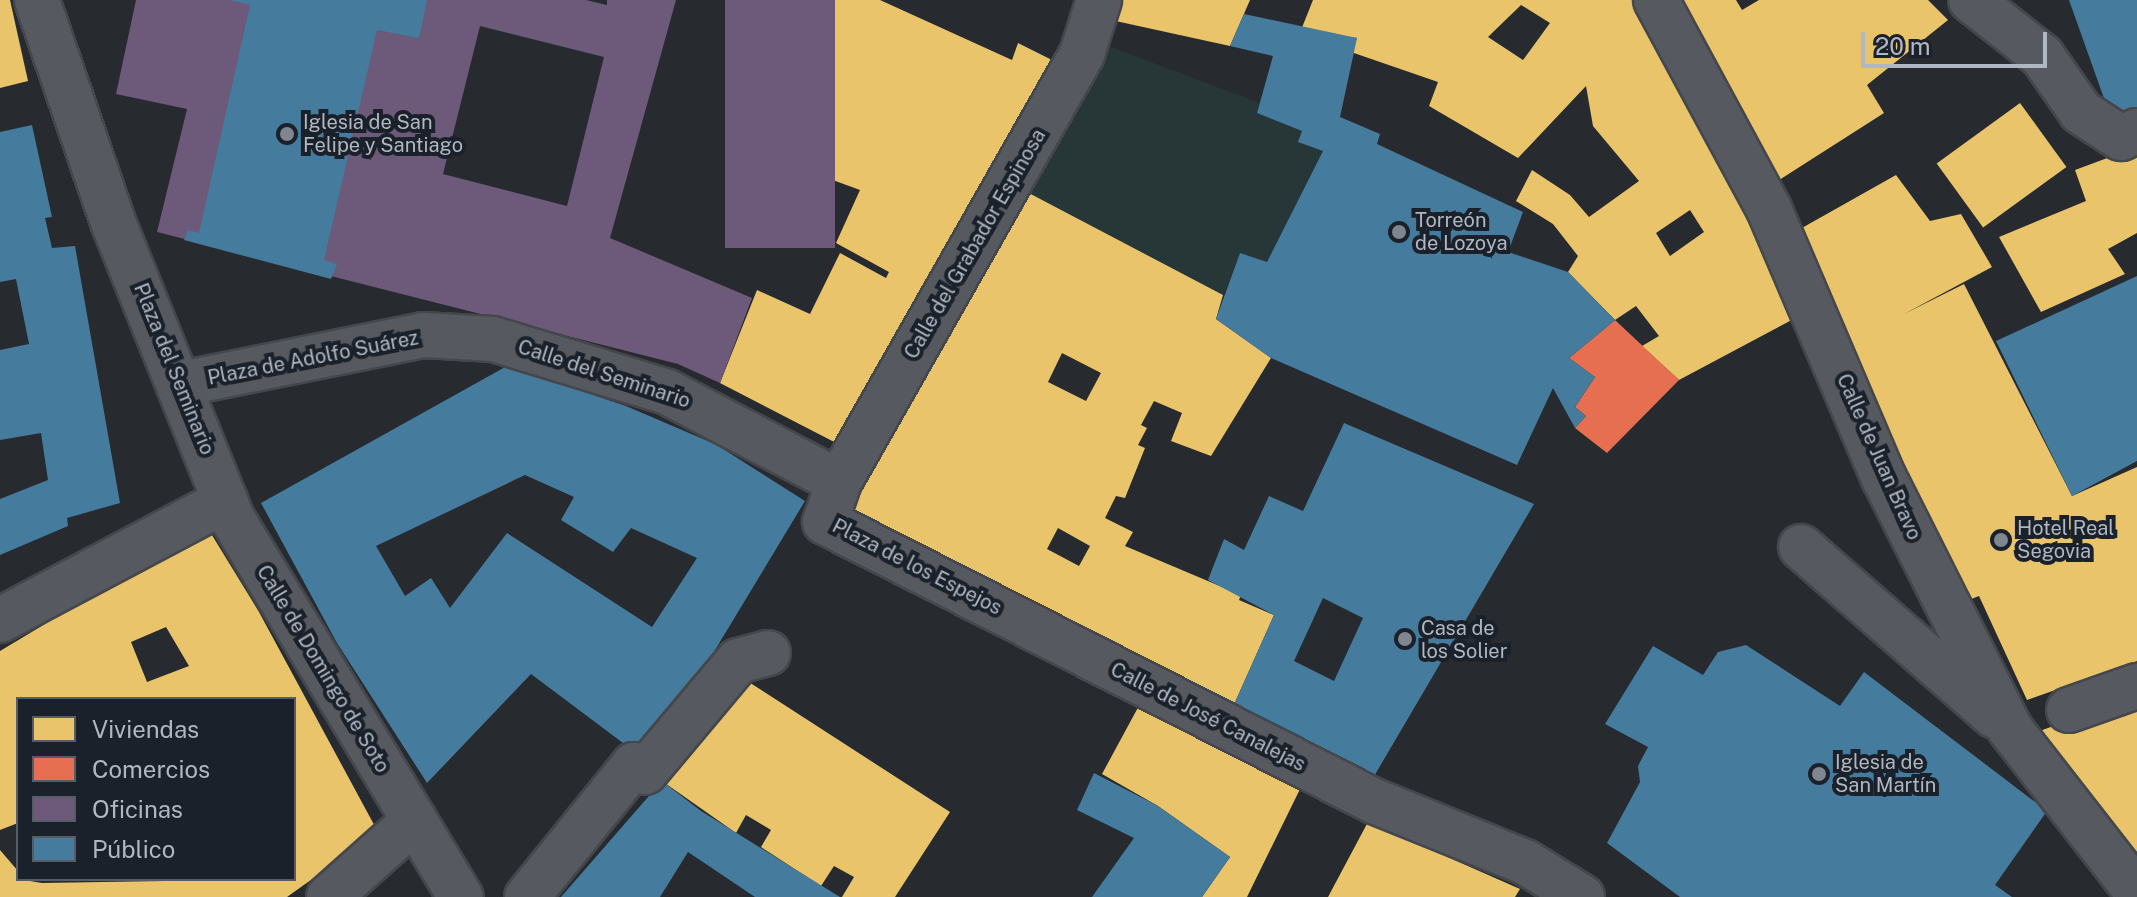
<!DOCTYPE html>
<meta charset="utf-8">
<style>
body{margin:0}
#map{position:relative;width:2137px;height:897px;overflow:hidden;background:#272b30;font-family:"Public Sans",sans-serif}
div>[style]{position:absolute}
.green>*{inset:0;background:#273636}
.homes>*{inset:0;background:#e9c46a;transform-origin:0 0}
.shops>*{inset:0;background:#e76f51}
.offices>*{inset:0;background:#6d597a;transform-origin:0 0}
.public>*{inset:0;background:#457b9d}
.roads{filter:drop-shadow(2px 0 #44474b) drop-shadow(-2px 0 #44474b) drop-shadow(0 2px #44474b) drop-shadow(0 -2px #44474b)}
.street>*{height:44px;margin:-22px;padding:0 22px;transform-origin:22px;border-radius:22px;background:#56595f}
.dots>*{width:22px;height:22px;translate:-50% -50%;box-sizing:border-box;border:4px solid #1b212a;border-radius:50%}
span{translate:-50% -50%;white-space:nowrap;text-align:center;line-height:1.15;-webkit-text-stroke:8px #1b212a;paint-order:stroke}
.poi-label{font-size:20px;color:#b0b7c2}
.left{translate:0 -50%;text-align:left}
.street-label{font-size:20px;color:#b0b7c2}
.legend{position:absolute;left:16px;top:697px;width:280px;height:184px;box-sizing:border-box;background:#1b212a;border:2px solid #575d67;margin:0;padding:10px 14px;list-style:none;font-size:24px;color:#b0b7c2}
.legend li{display:flex;align-items:center;gap:16px;height:40px}
.legend b{width:40px;border:2px solid #575d67}
.scale{position:absolute;left:1861px;top:32px;width:186px;height:36px;box-sizing:border-box;border:4px solid #b0b7c2;border-top:0;padding-left:10px;font-size:24px;line-height:28px;white-space:nowrap;color:#b0b7c2;-webkit-text-stroke:6px #1b212a;paint-order:stroke}
</style>
<div id="map">
<div class="green">
<div style="clip-path:polygon(1111px 47px,1259px 103px,1257px 113px,1302px 131px,1299px 142px,1323px 151px,1267px 262px,1240px 254px,1223px 295px,1025px 191px)"></div>
</div>
<div class="homes">
<div style="clip-path:polygon(0 0,10px 0,28px 81px,0 88px)"></div>
<div style="clip-path:polygon(835px 0,880px 0,1012px 60px,1018px 43px,1062px 65px,840px 445px,720px 383px,757px 290px,810px 314px,840px 253px,886px 278px,889px 272px,836px 243px,860px 190px,789px 164px)"></div>
<div style="clip-path:polygon(1117px 0,1250px 0,1230px 46px,1111px 20px)"></div>
<div style="clip-path:polygon(evenodd,1313px 0,1637px 0,1805px 313px,1679px 380px,1642px 346px,1659px 336px,1636px 306px,1615px 320px,1568px 272px,1578px 256px,1553px 224px,1516px 201px,1532px 170px,1570px 195px,1589px 217px,1639px 181px,1593px 126px,1586px 86px,1518px 158px,1429px 106px,1438px 82px,1351px 52px,1357px 38px,1301px 30px,1313px 0,1521px 5px,1550px 23px,1523px 60px,1488px 37px,1521px 5px,1313px 0,1690px 210px,1704px 232px,1670px 256px,1656px 233px,1690px 210px)"></div>
<div style="clip-path:polygon(1668px 0,1736px 0,1742px 10px,1759px 0,1928px 0,1948px 20px,1867px 85px,1884px 113px,1773px 184px)"></div>
<div style="left:2020px;top:103px;width:79px;height:103px;rotate:54deg"></div>
<div style="clip-path:polygon(2137px 147px,2137px 233px,2108px 249px,2125px 274px,2041px 312px,1999px 237px,2086px 201px,2075px 170px)"></div>
<div style="clip-path:polygon(1896px 175px,1930px 221px,1961px 214px,1992px 267px,1904px 314px,1964px 284px,2072px 496px,2137px 467px,2137px 661px,2027px 700px,1979px 596px,1961px 603px,1793px 233px)"></div>
<div style="clip-path:polygon(evenodd,1025px 191px,1223px 295px,1216px 319px,1271px 358px,1211px 456px,1171px 441px,1182px 413px,1154px 401px,1141px 425px,1147px 428px,1138px 445px,1145px 448px,1125px 498px,1116px 496px,1105px 518px,1133px 532px,1125px 546px,1241px 595px,1239px 600px,1274px 615px,1232px 709px,839px 511px,1025px 191px,1062px 353px,1101px 373px,1086px 401px,1048px 382px,1062px 353px,1025px 191px,1058px 528px,1090px 546px,1079px 566px,1047px 549px,1058px 528px)"></div>
<div style="clip-path:polygon(evenodd,207px 527px,259px 612px,378px 832px,287px 897px,0 897px,0 850px,18px 871px,18px 879px,42px 883px,294px 879px,294px 699px,18px 699px,18px 823px,0 830px,0 651px,207px 527px,166px 627px,189px 666px,147px 682px,131px 642px,166px 627px)"></div>
<div style="clip-path:polygon(741px 677px,950px 812px,895px 897px,842px 897px,854px 877px,834px 866px,821px 886px,761px 847px,771px 830px,746px 815px,736px 833px,662px 781px)"></div>
<div style="clip-path:polygon(2137px 696px,2137px 861px,2031px 734px)"></div>
<div style="clip-path:polygon(1141px 702px,1304px 781px,1247px 897px,1202px 897px,1230px 857px,1158px 806px,1102px 774px)"></div>
<div style="clip-path:polygon(1368px 822px,1520px 889px,1515px 897px,1328px 897px)"></div>
</div>
<div class="shops">
<div style="clip-path:polygon(1615px 320px,1679px 380px,1607px 453px,1575px 428px,1586px 416px,1575px 407px,1595px 377px,1569px 358px)"></div>
</div>
<div class="offices">
<div style="clip-path:polygon(evenodd,136px 0,586px 0,607px 5px,607px 0,676px 0,610px 238px,752px 298px,720px 383px,678px 364px,157px 232px,187px 109px,116px 94px,136px 0,480px 26px,604px 57px,567px 206px,443px 174px,480px 26px)"></div>
<div style="left:725px;top:0;width:110px;height:248px"></div>
</div>
<div class="public">
<div style="clip-path:polygon(230px 0,427px 0,419px 38px,377px 30px,324px 260px,337px 264px,331px 279px,184px 240px,188px 230px,199px 233px,250px 5px)"></div>
<div style="clip-path:polygon(2069px 0,2137px 0,2137px 108px,2111px 118px)"></div>
<div style="clip-path:polygon(1244px 14px,1357px 38px,1340px 117px,1380px 134px,1377px 144px,1523px 212px,1508px 252px,1568px 272px,1615px 320px,1569px 358px,1595px 377px,1575px 407px,1586px 416px,1575px 428px,1553px 388px,1517px 465px,1271px 358px,1216px 319px,1240px 253px,1267px 262px,1323px 151px,1298px 142px,1302px 131px,1257px 113px,1273px 56px,1230px 46px)"></div>
<div style="clip-path:polygon(32px 125px,52px 217px,45px 218px,52px 248px,75px 246px,120px 503px,67px 518px,68px 526px,0 555px,0 499px,48px 480px,41px 433px,0 440px,0 350px,29px 344px,16px 279px,0 282px,0 132px)"></div>
<div style="clip-path:polygon(2137px 276px,2137px 461px,2072px 496px,1996px 341px)"></div>
<div style="clip-path:polygon(evenodd,507px 366px,626px 406px,717px 445px,805px 501px,680px 708px,643px 758px,531px 674px,427px 783px,337px 643px,261px 503px,507px 366px,525px 475px,574px 497px,561px 520px,613px 552px,631px 528px,697px 558px,652px 627px,507px 533px,450px 608px,431px 578px,405px 596px,376px 546px,525px 475px)"></div>
<div style="clip-path:polygon(evenodd,1344px 423px,1534px 504px,1373px 778px,1232px 709px,1274px 615px,1208px 580px,1224px 539px,1244px 550px,1269px 496px,1303px 511px,1344px 423px,1323px 598px,1363px 618px,1334px 681px,1294px 661px,1323px 598px)"></div>
<div style="clip-path:polygon(1746px 645px,1840px 706px,1864px 672px,2047px 811px,1995px 885px,2012px 897px,1680px 897px,1607px 843px,1640px 782px,1638px 766px,1648px 747px,1605px 724px,1653px 646px,1703px 675px,1718px 652px)"></div>
<div style="clip-path:polygon(1094px 773px,1158px 806px,1230px 857px,1202px 897px,1092px 897px,1134px 838px,1077px 810px)"></div>
<div style="clip-path:polygon(662px 781px,701px 811px,840px 897px,755px 897px,688px 852px,660px 897px,561px 897px)"></div>
</div>
<div class="roads">
<div class="street">
<div style="left:37px;top:0;width:235px;rotate:71.1deg"></div>
<div style="left:113px;top:222px;width:319px;rotate:68.1deg"></div>
<div style="left:232px;top:518px;width:443px;rotate:58.9deg"></div>
<div style="left:1099px;top:0;width:57px;rotate:107.5deg"></div>
<div style="left:1082px;top:54px;width:492px;rotate:119.6deg"></div>
<div style="left:839px;top:482px;width:42px;rotate:109.3deg"></div>
<div style="left:825px;top:522px;width:616px;rotate:26.94deg"></div>
<div style="left:1374px;top:801px;width:163px;rotate:22deg"></div>
<div style="left:1525px;top:862px;width:67px;rotate:31.6deg"></div>
<div style="left:1656px;top:0;width:238px;rotate:61.6deg"></div>
<div style="left:1769px;top:209px;width:293px;rotate:66.9deg"></div>
<div style="left:1884px;top:478px;width:281px;rotate:63.3deg"></div>
<div style="left:2010px;top:729px;width:207px;rotate:52.1deg"></div>
<div style="left:1971px;top:0;width:90px;rotate:38.3deg"></div>
<div style="left:2042px;top:56px;width:68px;rotate:55.1deg"></div>
<div style="left:2081px;top:112px;width:48px;rotate:33deg"></div>
<div style="left:2121px;top:138px;width:17px;rotate:-24deg"></div>
<div style="left:181px;top:384px;width:247px;rotate:-11.4deg"></div>
<div style="left:423px;top:335px;width:70px;rotate:3.3deg"></div>
<div style="left:493px;top:339px;width:182px;rotate:16.9deg"></div>
<div style="left:667px;top:392px;width:194px;rotate:27.6deg"></div>
<div style="left:1801px;top:547px;width:257px;rotate:41.1deg"></div>
<div style="left:0;top:620px;width:255px;rotate:-27.9deg"></div>
<div style="left:2069px;top:710px;width:72px;rotate:-19.4deg"></div>
<div style="left:329px;top:897px;width:115px;rotate:-41.8deg"></div>
<div style="left:527px;top:897px;width:170px;rotate:-51deg"></div>
<div style="left:634px;top:765px;width:13px;rotate:32deg"></div>
<div style="left:645px;top:772px;width:145px;rotate:-50deg"></div>
<div style="left:738px;top:661px;width:31px;rotate:-15deg"></div>
</div>
</div>
<div class="dots">
<div style="left:287px;top:134px;background:#80868f"></div>
<div style="left:1399px;top:232px;background:#80868f"></div>
<div style="left:2001px;top:540px;background:#80868f"></div>
<div style="left:1405px;top:639px;background:#80868f"></div>
<div style="left:1819px;top:774px;background:#80868f"></div>
</div>
<div class="poi-label">
<span class="left" style="left:303px;top:134px">Iglesia de San<br>Felipe y Santiago</span>
<span class="left" style="left:1415px;top:232px">Torreón<br>de Lozoya</span>
<span class="left" style="left:2017px;top:540px">Hotel Real<br>Segovia</span>
<span class="left" style="left:1421px;top:640px">Casa de<br>los Solier</span>
<span class="left" style="left:1835px;top:774px">Iglesia de<br>San Martín</span>
</div>
<div class="street-label">
<span style="left:975px;top:244px;rotate:-60deg">Calle del Grabador Espinosa</span>
<span style="left:313px;top:358px;rotate:-11deg">Plaza de Adolfo Suárez</span>
<span style="left:174px;top:369px;rotate:68deg">Plaza del Seminario</span>
<span style="left:604px;top:374px;rotate:18deg">Calle del Seminario</span>
<span style="left:1879px;top:457px;rotate:66deg">Calle de Juan Bravo</span>
<span style="left:917px;top:567px;rotate:27deg">Plaza de los Espejos</span>
<span style="left:323px;top:669px;rotate:59deg">Calle de Domingo de Soto</span>
<span style="left:1208px;top:717px;rotate:27deg">Calle de José Canalejas</span>
</div>
<ul class="legend">
<li><b style="height:22px;background:#e9c46a"></b>Viviendas</li>
<li><b style="height:22px;background:#e76f51"></b>Comercios</li>
<li><b style="height:22px;background:#6d597a"></b>Oficinas</li>
<li><b style="height:22px;background:#457b9d"></b>Público</li>
</ul>
<div class="scale">20 m</div>
</div>
